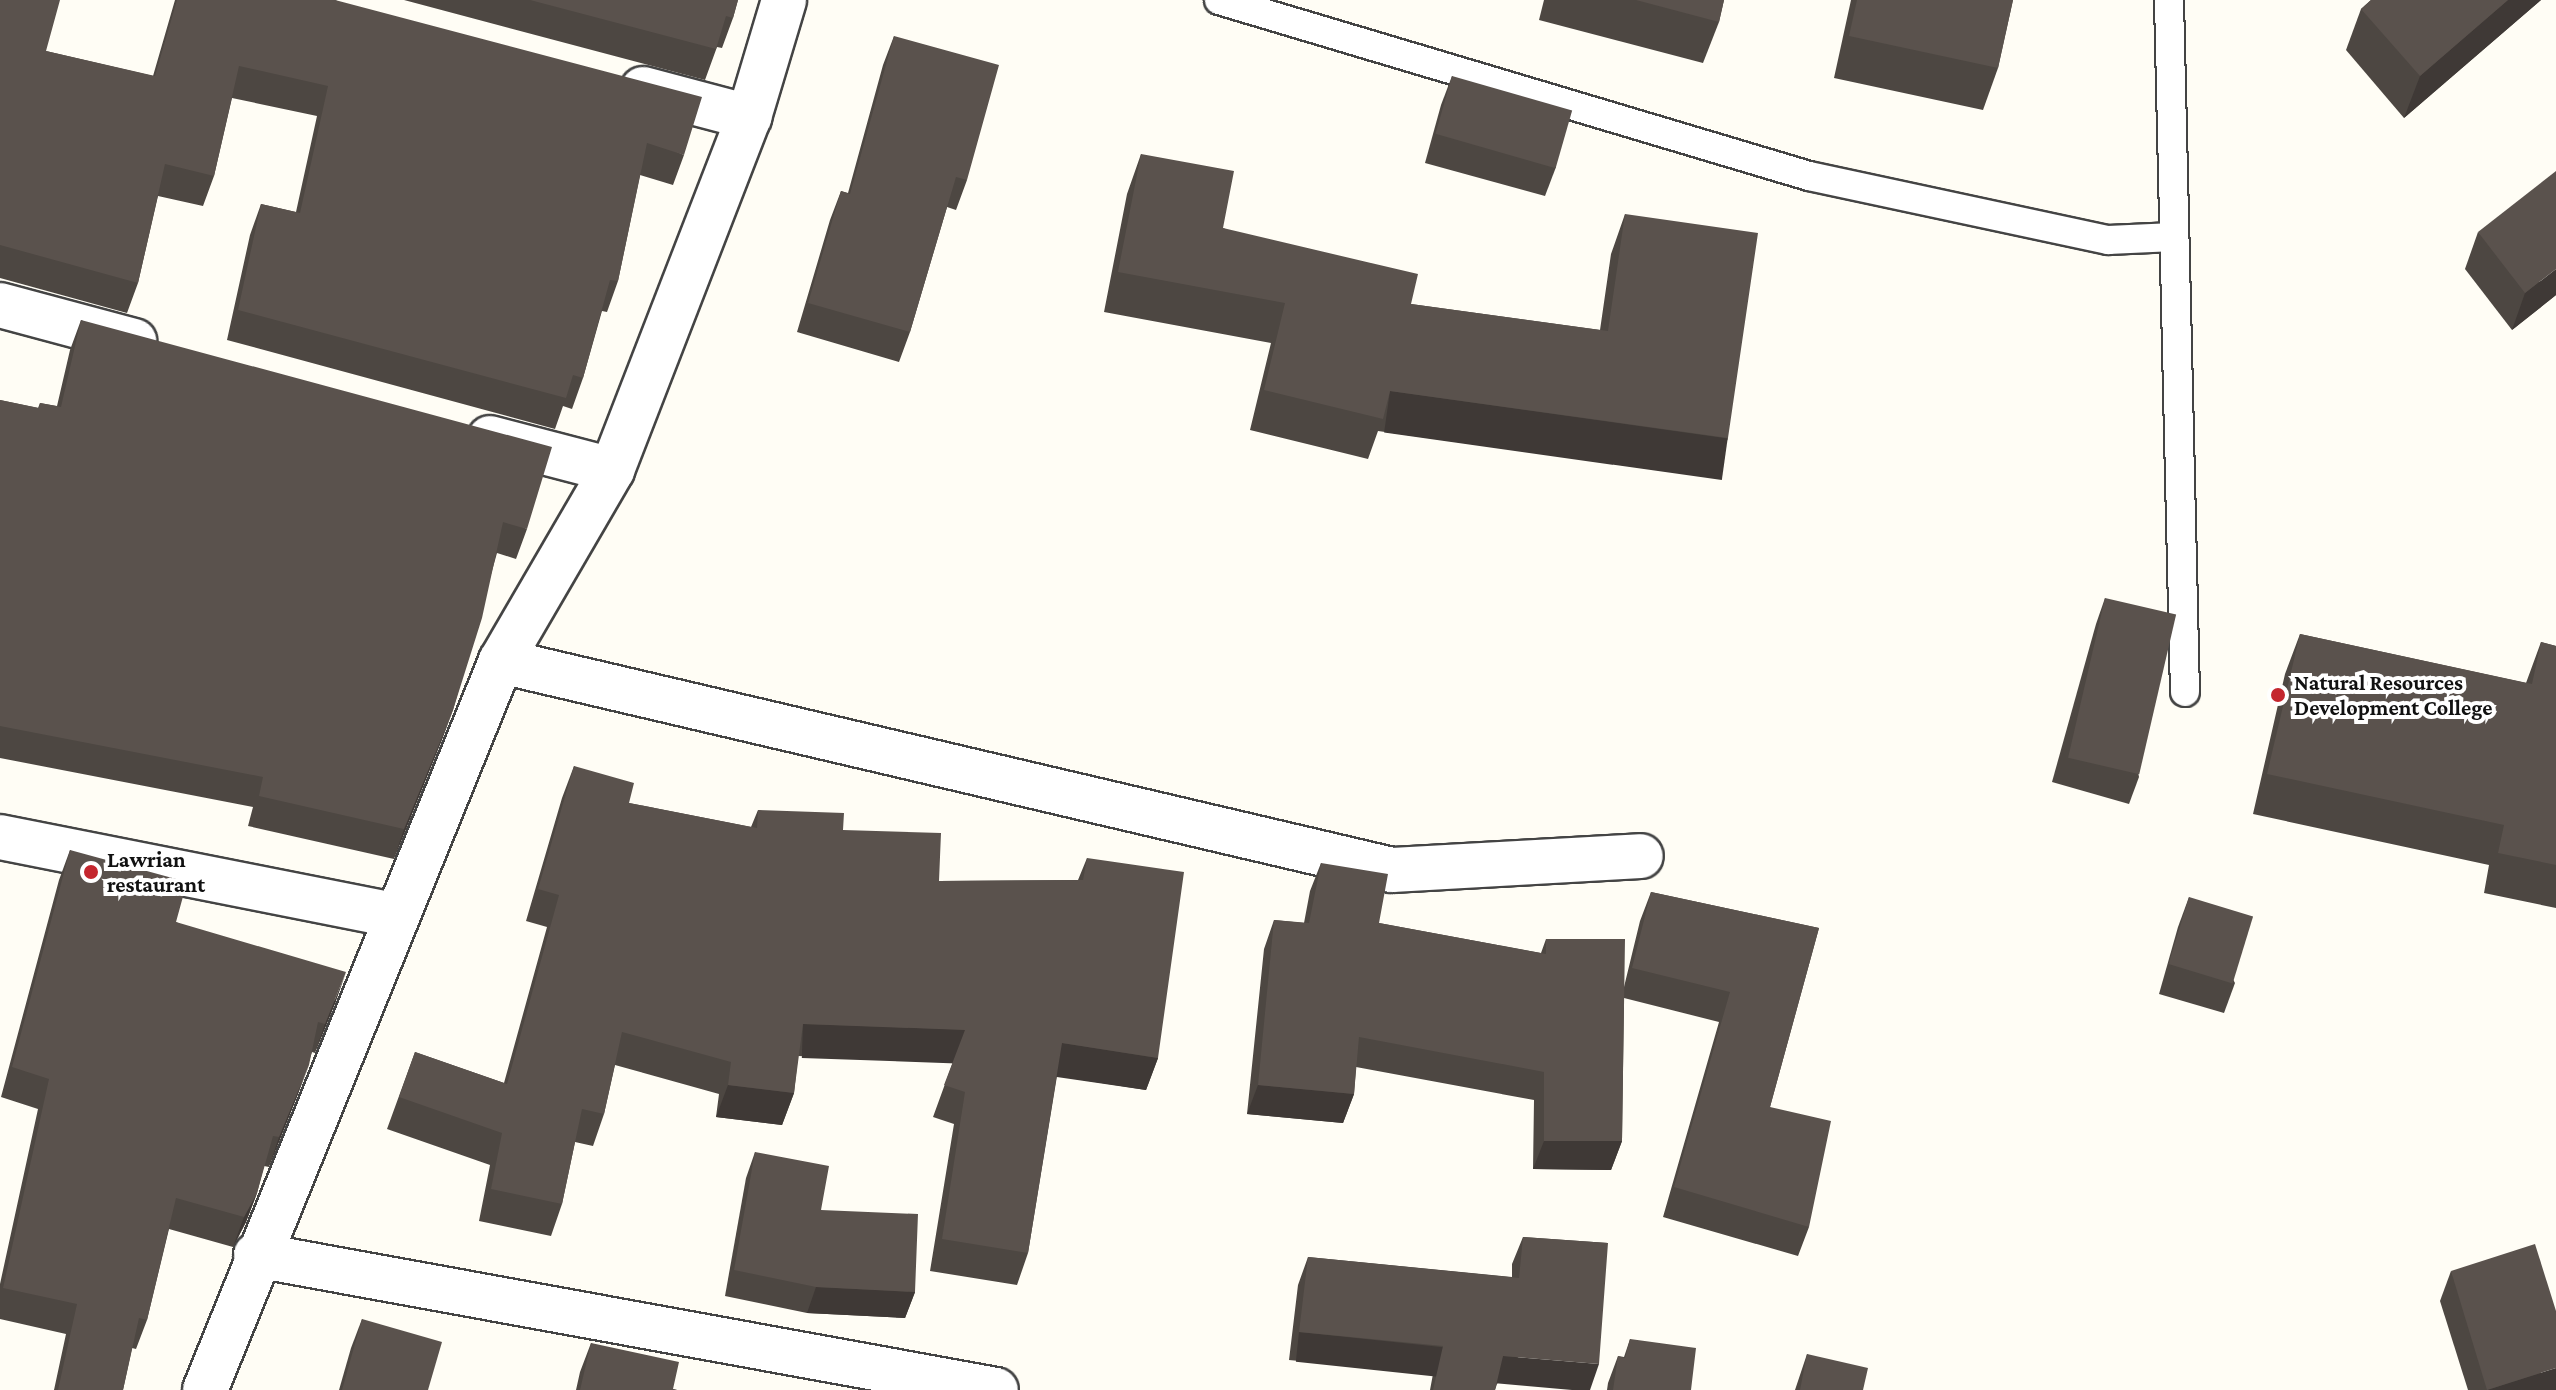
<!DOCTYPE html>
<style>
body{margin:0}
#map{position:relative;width:2556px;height:1390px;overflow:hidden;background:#fffdf5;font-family:"Crimson Pro",serif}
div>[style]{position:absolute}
.roads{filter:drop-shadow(2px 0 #444) drop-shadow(-2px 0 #444) drop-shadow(0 2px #444) drop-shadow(0 -2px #444)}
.service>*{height:28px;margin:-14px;padding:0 14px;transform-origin:14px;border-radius:14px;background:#fff}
.minor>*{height:44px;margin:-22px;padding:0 22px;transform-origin:22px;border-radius:22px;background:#fff}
.wall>*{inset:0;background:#4d4742}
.shaded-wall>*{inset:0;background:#3f3936;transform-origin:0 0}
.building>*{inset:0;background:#5a524d;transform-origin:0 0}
.dots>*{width:22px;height:22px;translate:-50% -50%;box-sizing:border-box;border:4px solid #fff;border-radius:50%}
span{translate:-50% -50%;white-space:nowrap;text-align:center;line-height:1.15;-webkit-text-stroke:8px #fff;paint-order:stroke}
.poi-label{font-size:22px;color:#111;font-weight:700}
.left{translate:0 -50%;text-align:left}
</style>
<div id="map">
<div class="roads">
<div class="service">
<div style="left:1219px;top:0;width:616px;rotate:16.61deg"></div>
<div style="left:1809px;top:176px;width:306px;rotate:12.1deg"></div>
<div style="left:2108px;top:240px;width:66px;rotate:-2.6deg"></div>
<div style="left:2169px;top:0;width:692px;rotate:88.68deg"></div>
</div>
<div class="minor">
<div style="left:643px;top:89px;width:110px;rotate:14.8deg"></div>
<div style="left:0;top:305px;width:139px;rotate:15deg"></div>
<div style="left:490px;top:438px;width:126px;rotate:14.7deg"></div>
<div style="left:501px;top:661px;width:915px;rotate:13.2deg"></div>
<div style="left:1392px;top:870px;width:249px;rotate:-3.2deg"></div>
<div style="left:0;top:837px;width:403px;rotate:11.2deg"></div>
<div style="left:256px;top:1255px;width:752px;rotate:10.34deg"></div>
<div style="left:205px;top:1390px;width:787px;rotate:-67.9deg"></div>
<div style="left:501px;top:661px;width:221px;rotate:-59.8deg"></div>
<div style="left:612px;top:470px;width:379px;rotate:-68.8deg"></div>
<div style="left:749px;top:117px;width:122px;rotate:-73.3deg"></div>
</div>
</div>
<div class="wall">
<div style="clip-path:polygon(0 0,46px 51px,153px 76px,175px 0,335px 0,684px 155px,673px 185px,640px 175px,618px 281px,607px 312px,602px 311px,583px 378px,572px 409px,563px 406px,555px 429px,227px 340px,250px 235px,261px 204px,296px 212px,317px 116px,232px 98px,214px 176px,203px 206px,158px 196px,138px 283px,127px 313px,0 278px)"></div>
<div style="clip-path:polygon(404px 0,738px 0,733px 18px,722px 48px,717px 47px,705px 80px)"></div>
<div style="clip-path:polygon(1544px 0,1724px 0,1719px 22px,1703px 63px,1539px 20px)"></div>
<div style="clip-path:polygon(1851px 0,2013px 0,1998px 68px,1983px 110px,1834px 78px)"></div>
<div style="clip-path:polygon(2371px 0,2541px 0,2404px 118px,2346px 50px,2361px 9px)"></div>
<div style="clip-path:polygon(894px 36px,967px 180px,956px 210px,947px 207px,910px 332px,899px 362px,797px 332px,830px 220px,841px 191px,848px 193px,883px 65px)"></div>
<div style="clip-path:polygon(1452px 76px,1556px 167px,1545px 196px,1425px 163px,1441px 105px)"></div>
<div style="clip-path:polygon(1141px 154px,1223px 228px,1411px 304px,1600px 330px,1611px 254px,1625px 214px,1728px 438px,1714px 478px,1378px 431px,1368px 459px,1250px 430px,1271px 343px,1104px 312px,1127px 194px)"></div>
<div style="clip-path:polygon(2478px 232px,2556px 295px,2512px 330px,2465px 269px)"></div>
<div style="clip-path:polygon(81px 320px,527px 529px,516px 559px,497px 553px,453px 710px,394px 859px,248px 826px,253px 807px,0 758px,0 400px,38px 408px,40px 403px,57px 406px,70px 350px)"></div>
<div style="clip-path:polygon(2105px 598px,2139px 777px,2129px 804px,2052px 782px,2096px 624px)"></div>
<div style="clip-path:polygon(2300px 634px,2526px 683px,2541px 642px,2556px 646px,2556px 908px,2484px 893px,2489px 865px,2253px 814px,2285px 674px)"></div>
<div style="clip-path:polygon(574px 766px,629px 803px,751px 827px,758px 810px,843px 830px,939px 881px,1078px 880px,1087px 858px,1158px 1058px,1146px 1090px,1057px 1076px,1028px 1253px,1017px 1285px,930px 1271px,954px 1124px,933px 1117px,953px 1062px,798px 1056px,794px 1093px,782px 1125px,716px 1117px,719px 1094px,615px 1065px,604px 1114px,593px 1146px,575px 1142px,562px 1204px,551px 1236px,479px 1221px,490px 1165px,387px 1129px,415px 1052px,504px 1083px,547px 927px,526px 921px,562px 798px)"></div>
<div style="clip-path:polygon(70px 850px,176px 922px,336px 1001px,315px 1053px,312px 1052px,298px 1094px,269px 1167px,264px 1166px,257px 1193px,246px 1222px,233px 1247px,169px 1229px,147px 1320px,136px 1349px,132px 1348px,123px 1390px,54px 1390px,66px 1334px,0 1319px,0 1284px,38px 1109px,1px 1097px,59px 880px)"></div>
<div style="clip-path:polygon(1321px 863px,1379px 923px,1541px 953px,1546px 939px,1624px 987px,1640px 921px,1651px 892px,1819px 928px,1770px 1107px,1809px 1227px,1798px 1256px,1663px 1217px,1719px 1022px,1624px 998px,1622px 1141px,1611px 1170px,1533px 1169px,1534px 1100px,1356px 1067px,1354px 1094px,1343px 1123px,1247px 1114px,1264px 949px,1274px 920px,1304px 923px,1310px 891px)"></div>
<div style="clip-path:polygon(2189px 897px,2235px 983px,2224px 1013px,2159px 994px,2178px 927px)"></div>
<div style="clip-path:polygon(755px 1152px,915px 1292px,905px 1318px,807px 1313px,725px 1296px,746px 1178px)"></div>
<div style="clip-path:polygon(1523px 1237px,1608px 1243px,1497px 1384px,1495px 1390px,1430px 1390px,1433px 1374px,1289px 1360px,1298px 1285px,1308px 1257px,1512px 1277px,1512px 1264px)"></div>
<div style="clip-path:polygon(2451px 1271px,2556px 1390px,2468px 1390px,2440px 1301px)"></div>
<div style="clip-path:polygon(362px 1319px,428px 1390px,339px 1390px,351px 1348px)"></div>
<div style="clip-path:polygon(1630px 1339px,1691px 1390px,1607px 1390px,1608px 1383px,1618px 1356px,1624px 1357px)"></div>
<div style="clip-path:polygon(591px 1343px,673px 1389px,677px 1390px,576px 1390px,580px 1372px)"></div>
<div style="clip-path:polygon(1807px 1354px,1863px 1390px,1795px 1390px)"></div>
</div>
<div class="shaded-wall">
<div style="clip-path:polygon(2508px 0,2541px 0,2404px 118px,2420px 76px)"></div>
<div style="clip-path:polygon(2556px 269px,2556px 295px,2512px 330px,2525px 293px)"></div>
<div style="left:1390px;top:391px;width:341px;height:42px;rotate:8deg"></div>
<div style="clip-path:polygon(453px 710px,442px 740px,394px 859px,404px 829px)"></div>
<div style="clip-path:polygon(346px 972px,336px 1001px,315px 1053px,325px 1024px)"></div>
<div style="left:803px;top:1024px;width:162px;height:34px;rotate:2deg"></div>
<div style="clip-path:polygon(1062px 1043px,1158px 1058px,1146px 1090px,1050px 1076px)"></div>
<div style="clip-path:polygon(309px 1065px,298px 1094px,269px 1167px,279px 1137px)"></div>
<div style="clip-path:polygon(728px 1085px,794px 1093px,782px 1125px,716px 1117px)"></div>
<div style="clip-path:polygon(1258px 1085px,1354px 1094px,1343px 1123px,1247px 1114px)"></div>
<div style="clip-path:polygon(1544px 1141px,1622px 1141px,1611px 1170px,1533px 1169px)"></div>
<div style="clip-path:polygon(257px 1193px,246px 1222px,233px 1247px,244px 1217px)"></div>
<div style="clip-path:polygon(816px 1287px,915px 1292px,905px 1318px,807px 1313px)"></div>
<div style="left:1299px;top:1332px;width:145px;height:30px;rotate:6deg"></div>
<div style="clip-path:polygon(1503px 1356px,1599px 1364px,1590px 1390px,1572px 1390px,1493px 1383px)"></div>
<div style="clip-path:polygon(2556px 1368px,2556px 1390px,2487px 1390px)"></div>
</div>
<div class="building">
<div style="clip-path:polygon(0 0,60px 0,46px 51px,155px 76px,177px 0,335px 0,702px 97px,684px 155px,647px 143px,618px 281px,610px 280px,583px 378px,573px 375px,566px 398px,238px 310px,261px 204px,300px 213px,328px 86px,239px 66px,214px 176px,165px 164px,138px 283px,0 245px)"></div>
<div style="clip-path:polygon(530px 0,738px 0,733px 18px,726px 16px,716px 49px)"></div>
<div style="clip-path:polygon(1636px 0,1724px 0,1719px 22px)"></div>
<div style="clip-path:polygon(1857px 0,2013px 0,1998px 68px,1849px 36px)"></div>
<div style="clip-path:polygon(2371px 0,2508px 0,2420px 76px,2361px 9px)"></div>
<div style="clip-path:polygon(894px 36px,999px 65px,967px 180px,956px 177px,910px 332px,808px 303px,841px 191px,850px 194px)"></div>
<div style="left:1452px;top:76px;width:125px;height:60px;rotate:16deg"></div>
<div style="clip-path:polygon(1141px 154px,1234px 171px,1223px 228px,1418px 274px,1411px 304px,1608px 331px,1625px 214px,1758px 233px,1728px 438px,1390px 391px,1383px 419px,1264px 390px,1285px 303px,1118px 272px)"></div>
<div style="clip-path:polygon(2556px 171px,2556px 269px,2525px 293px,2478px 232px)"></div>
<div style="clip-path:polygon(81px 320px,552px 447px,527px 529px,503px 522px,482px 618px,453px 710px,404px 829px,259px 796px,263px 777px,0 726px,0 400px,39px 408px,40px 403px,61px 407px)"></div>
<div style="left:2105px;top:598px;width:73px;height:164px;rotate:13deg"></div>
<div style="clip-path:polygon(2300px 634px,2532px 684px,2541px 642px,2556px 646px,2556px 865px,2498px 853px,2504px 825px,2267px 774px)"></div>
<div style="clip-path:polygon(574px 766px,634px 783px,629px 803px,757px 828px,758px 810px,844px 813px,843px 830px,941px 833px,939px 881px,1083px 880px,1087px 858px,1184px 872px,1158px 1058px,1062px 1043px,1028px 1253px,942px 1239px,965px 1092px,944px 1085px,965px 1030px,803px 1024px,794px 1093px,728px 1085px,731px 1062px,622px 1032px,604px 1114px,582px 1109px,562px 1204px,491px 1189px,502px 1133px,399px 1097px,415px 1052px,507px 1084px,559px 895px,538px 889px)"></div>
<div style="clip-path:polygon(70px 850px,187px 882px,176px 922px,346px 972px,325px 1024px,318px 1022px,309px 1065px,279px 1137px,273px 1136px,257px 1193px,244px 1217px,176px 1198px,147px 1320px,139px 1318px,123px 1390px,58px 1390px,77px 1304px,3px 1288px,49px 1079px,12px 1067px)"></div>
<div style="clip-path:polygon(1321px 863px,1388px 874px,1379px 923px,1546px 954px,1546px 939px,1625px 939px,1622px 1141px,1544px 1141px,1544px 1072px,1359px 1037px,1354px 1094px,1258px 1085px,1274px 920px,1309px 923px)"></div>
<div style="clip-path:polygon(1651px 892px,1819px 928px,1770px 1107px,1831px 1121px,1809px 1227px,1674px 1187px,1730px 992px,1632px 968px)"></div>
<div style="left:2189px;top:897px;width:67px;height:70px;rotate:17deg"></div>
<div style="clip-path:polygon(755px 1152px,829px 1166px,821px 1210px,918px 1214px,915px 1292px,816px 1287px,734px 1270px)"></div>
<div style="clip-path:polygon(1523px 1237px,1608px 1243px,1599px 1364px,1503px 1356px,1495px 1390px,1433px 1390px,1443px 1346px,1299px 1332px,1308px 1257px,1519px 1278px)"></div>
<div style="clip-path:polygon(2535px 1244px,2556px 1311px,2556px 1368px,2487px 1390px,2451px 1271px)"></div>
<div style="clip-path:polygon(362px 1319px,442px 1342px,428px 1390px,342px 1390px)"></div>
<div style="clip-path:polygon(1630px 1339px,1696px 1348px,1691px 1390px,1613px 1390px,1618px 1356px,1625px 1358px)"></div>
<div style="clip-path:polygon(591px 1343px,679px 1362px,673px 1389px,677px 1390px,580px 1390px)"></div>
<div style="clip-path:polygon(1807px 1354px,1868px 1368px,1863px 1390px,1800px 1390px)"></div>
</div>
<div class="dots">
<div style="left:2278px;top:695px;background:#c4262e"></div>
<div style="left:91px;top:872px;background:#c4262e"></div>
</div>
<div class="poi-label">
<span class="left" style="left:2294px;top:695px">Natural Resources<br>Development College</span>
<span class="left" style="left:107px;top:872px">Lawrian<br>restaurant</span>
</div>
</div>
